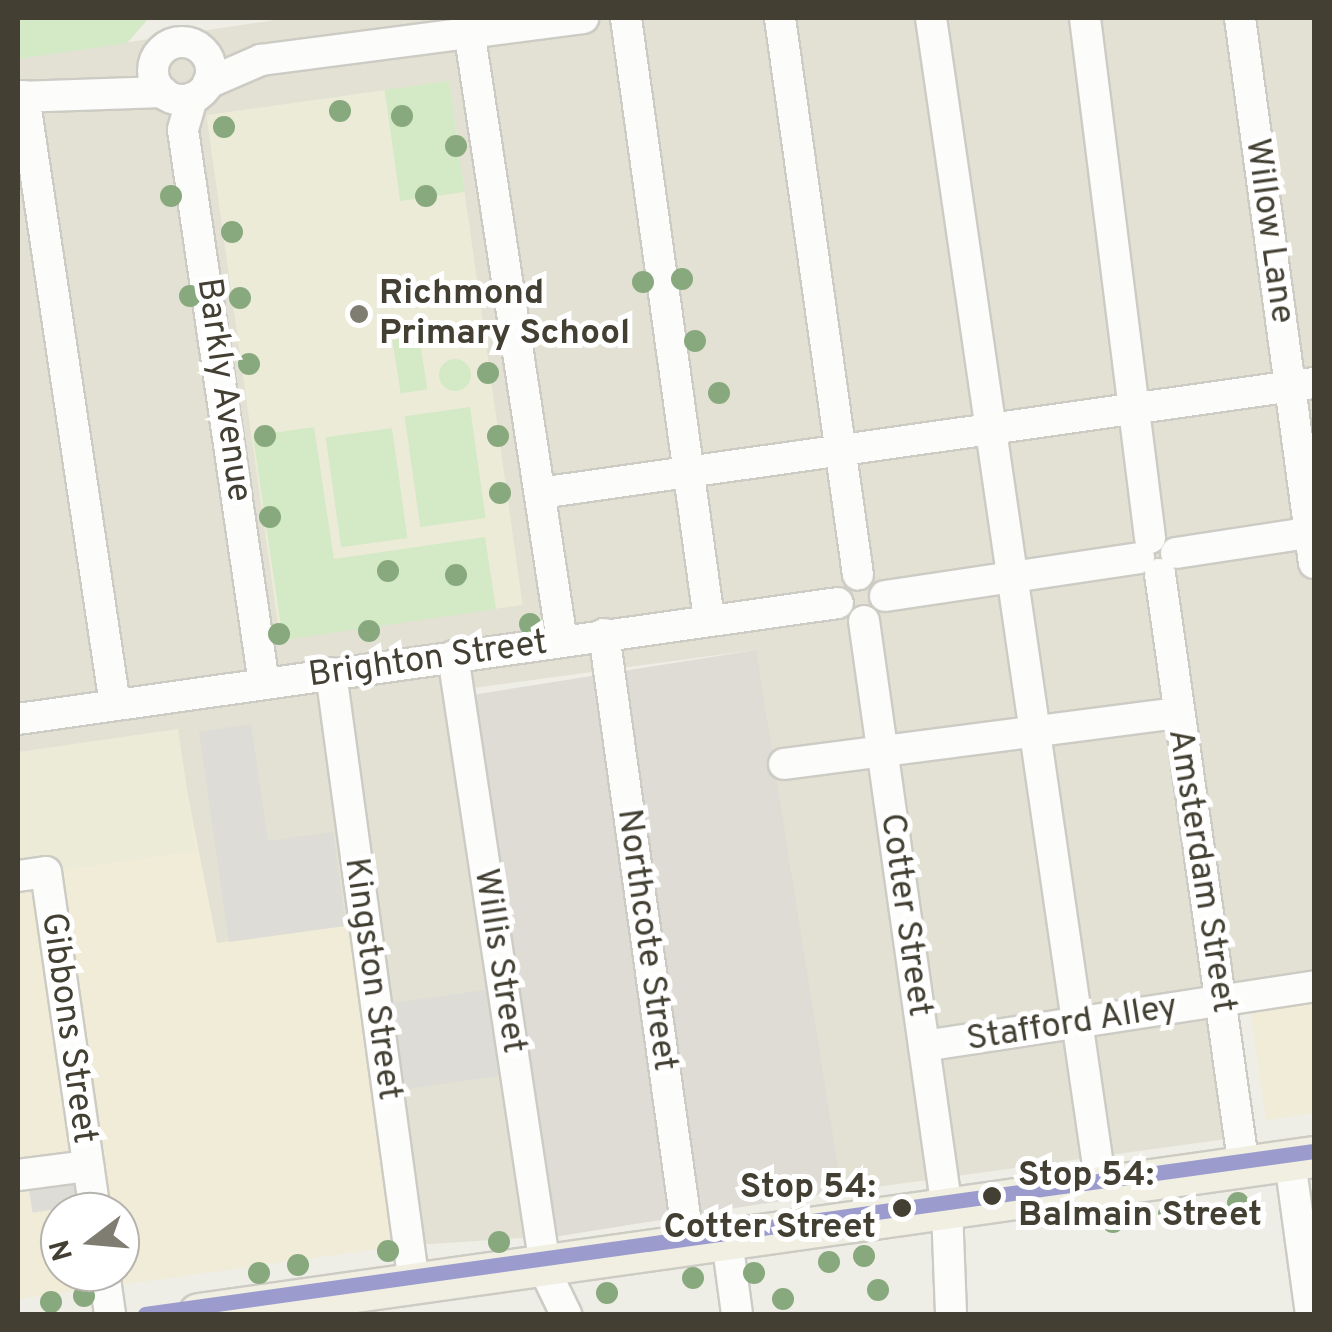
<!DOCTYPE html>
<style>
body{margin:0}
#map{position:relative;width:1332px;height:1332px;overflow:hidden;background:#eeede6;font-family:Overpass,sans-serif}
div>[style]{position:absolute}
.residential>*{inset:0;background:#e2e1d3}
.commercial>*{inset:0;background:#f1ecd8}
.industrial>*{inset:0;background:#dedcd4;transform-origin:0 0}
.education>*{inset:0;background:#ecebd8;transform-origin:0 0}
.green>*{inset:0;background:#d4e9c6;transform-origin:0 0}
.round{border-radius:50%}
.parking>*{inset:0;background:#dddcd6;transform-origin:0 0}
.roads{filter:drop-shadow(2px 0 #cccbc4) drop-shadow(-2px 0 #cccbc4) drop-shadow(0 2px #cccbc4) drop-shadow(0 -2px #cccbc4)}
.minor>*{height:30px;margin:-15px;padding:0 15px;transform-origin:15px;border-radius:15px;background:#fcfcfb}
.minor>.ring{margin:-15px;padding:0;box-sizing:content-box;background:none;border:30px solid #fcfcfb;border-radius:50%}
.major>*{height:40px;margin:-20px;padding:0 20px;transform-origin:20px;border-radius:20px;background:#f0efe2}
.tram-1>*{height:15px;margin:-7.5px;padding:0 7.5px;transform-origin:7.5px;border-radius:7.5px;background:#9b9bce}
.trees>*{width:22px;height:22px;margin:-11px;border-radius:50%;background:#88a97e}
.dots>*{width:28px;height:28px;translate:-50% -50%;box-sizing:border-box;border:5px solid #fff;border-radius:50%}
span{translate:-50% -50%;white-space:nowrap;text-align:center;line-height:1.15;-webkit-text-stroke:10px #fff;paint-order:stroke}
.street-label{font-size:35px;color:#434033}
.poi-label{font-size:35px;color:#434033;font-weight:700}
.left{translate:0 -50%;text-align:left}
.stop-label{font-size:35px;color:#434033;font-weight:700}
.right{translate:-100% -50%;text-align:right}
.frame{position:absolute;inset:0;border:20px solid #434033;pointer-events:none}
.north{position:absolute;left:40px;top:1192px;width:100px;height:100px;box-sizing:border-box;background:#fff;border:2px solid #b4b3ad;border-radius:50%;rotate:254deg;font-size:28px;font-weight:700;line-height:40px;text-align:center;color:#434033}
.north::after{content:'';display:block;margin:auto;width:35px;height:45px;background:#7f7d72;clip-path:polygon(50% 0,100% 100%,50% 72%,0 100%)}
</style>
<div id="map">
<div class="residential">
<div style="clip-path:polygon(288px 18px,1314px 18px,1314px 992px,1229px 1005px,1248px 1136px,840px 1192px,755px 650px,465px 689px,550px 1236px,400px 1246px,217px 944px,18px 753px,18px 59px)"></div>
</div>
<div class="commercial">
<div style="clip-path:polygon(evenodd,175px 730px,217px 943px,348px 922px,400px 1246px,18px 1299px,18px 753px,175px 730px,60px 1212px,120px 1212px,120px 1272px,60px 1272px,60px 1212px)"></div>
<div style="clip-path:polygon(1314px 1000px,1314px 1113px,1266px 1120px,1250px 1008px)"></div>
</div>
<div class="industrial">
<div style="left:756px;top:650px;width:548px;height:295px;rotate:81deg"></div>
</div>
<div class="education">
<div style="left:449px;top:81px;width:529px;height:245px;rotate:82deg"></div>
<div style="clip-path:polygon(178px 729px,196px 851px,52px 871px,18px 866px,18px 752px)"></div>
</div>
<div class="green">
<div style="clip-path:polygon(18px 18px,149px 18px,127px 43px,18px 59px)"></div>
<div style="left:449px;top:81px;width:112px;height:65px;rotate:82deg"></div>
<div style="left:419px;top:336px;width:54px;height:27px;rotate:81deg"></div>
<div class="round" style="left:439px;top:359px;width:32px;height:32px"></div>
<div style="left:470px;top:407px;width:112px;height:66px;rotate:82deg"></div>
<div style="clip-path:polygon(314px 427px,334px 559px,485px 537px,496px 609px,283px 640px,253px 436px)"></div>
<div style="left:392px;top:428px;width:111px;height:67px;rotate:82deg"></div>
</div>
<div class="parking">
<div style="clip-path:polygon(251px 724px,268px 841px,333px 832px,346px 926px,229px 942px,199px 732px)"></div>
<div style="left:499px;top:988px;width:87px;height:108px;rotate:82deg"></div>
<div style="left:79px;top:1173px;width:32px;height:52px;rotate:81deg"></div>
</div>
<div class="roads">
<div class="minor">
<div style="left:626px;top:18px;width:607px;rotate:82.14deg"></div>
<div style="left:780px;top:18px;width:562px;rotate:82.03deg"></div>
<div style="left:931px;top:18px;width:1180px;rotate:81.72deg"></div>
<div style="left:1085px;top:18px;width:524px;rotate:82.87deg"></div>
<div style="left:1240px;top:18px;width:550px;rotate:82.27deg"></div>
<div style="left:469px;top:30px;width:618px;rotate:81.35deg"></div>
<div class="ring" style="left:153px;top:42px;width:28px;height:28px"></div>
<div style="left:208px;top:83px;width:58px;rotate:-23.5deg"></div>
<div style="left:261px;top:60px;width:325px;rotate:-7.4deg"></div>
<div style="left:24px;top:96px;width:616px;rotate:81.5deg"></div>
<div style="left:18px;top:97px;width:145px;rotate:-2deg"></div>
<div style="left:192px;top:98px;width:33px;rotate:106deg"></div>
<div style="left:183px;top:130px;width:560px;rotate:81.68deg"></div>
<div style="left:540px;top:493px;width:782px;rotate:-8.09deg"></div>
<div style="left:1176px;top:553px;width:140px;rotate:-8.7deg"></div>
<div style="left:1160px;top:574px;width:600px;rotate:81.95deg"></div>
<div style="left:885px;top:596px;width:257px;rotate:-8.5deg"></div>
<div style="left:864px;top:621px;width:594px;rotate:81.97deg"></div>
<div style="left:947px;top:1209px;width:105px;rotate:87.8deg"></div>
<div style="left:604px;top:634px;width:617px;rotate:82.08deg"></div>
<div style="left:453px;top:656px;width:624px;rotate:81.43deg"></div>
<div style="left:546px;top:1273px;width:46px;rotate:64deg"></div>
<div style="left:331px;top:673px;width:617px;rotate:82.26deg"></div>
<div style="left:18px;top:719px;width:828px;rotate:-8.05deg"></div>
<div style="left:784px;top:764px;width:396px;rotate:-7.4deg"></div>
<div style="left:18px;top:876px;width:28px;rotate:-8deg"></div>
<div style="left:46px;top:872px;width:344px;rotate:81.8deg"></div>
<div style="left:924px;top:1046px;width:395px;rotate:-8.7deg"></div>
<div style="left:1290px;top:1161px;width:154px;rotate:82.2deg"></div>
<div style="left:18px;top:1175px;width:71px;rotate:-7.3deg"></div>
<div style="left:727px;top:1240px;width:75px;rotate:82.3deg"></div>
<div style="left:104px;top:1272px;width:42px;rotate:81.9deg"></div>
</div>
<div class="major">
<div style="left:199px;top:1314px;width:1126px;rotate:-8.01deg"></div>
</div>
</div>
<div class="tram-1">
<div style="left:145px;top:1314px;width:1180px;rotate:-7.94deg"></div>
</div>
<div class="trees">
<div style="left:340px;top:111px"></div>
<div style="left:402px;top:116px"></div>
<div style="left:224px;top:127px"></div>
<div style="left:456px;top:146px"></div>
<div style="left:171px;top:196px"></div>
<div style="left:426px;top:196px"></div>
<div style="left:232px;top:232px"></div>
<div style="left:682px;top:279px"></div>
<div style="left:643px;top:282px"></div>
<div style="left:190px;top:296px"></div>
<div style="left:468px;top:297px"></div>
<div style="left:240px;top:298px"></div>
<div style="left:695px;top:341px"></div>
<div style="left:249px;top:364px"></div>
<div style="left:488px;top:373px"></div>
<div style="left:719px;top:393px"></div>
<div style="left:265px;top:436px"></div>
<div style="left:498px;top:436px"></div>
<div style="left:500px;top:493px"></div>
<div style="left:270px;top:517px"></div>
<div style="left:388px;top:571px"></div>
<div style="left:456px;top:575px"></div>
<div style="left:530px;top:624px"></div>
<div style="left:369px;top:631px"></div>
<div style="left:279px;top:634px"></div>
<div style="left:1238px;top:1203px"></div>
<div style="left:1169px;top:1214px"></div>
<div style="left:1113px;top:1222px"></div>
<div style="left:499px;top:1242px"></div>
<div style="left:388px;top:1251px"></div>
<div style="left:864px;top:1256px"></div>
<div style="left:829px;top:1262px"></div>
<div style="left:298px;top:1265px"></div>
<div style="left:259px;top:1273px"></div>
<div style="left:754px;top:1273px"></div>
<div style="left:693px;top:1278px"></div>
<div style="left:878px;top:1290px"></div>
<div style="left:607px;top:1293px"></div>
<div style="left:84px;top:1296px"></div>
<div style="left:783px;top:1299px"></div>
<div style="left:51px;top:1302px"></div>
</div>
<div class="dots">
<div style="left:359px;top:314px;background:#7f7d72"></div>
<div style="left:992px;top:1196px;background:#434033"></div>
<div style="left:902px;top:1208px;background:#434033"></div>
</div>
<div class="street-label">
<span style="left:1269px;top:231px;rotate:82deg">Willow Lane</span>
<span style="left:223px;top:390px;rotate:82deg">Barkly Avenue</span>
<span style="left:428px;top:660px;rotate:-8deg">Brighton Street</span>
<span style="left:1201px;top:871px;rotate:81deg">Amsterdam Street</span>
<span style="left:905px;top:915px;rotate:82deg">Cotter Street</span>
<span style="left:646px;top:940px;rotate:82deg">Northcote Street</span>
<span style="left:499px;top:961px;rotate:81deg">Willis Street</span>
<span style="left:372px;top:979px;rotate:82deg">Kingston Street</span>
<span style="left:1072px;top:1024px;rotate:-9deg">Stafford Alley</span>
<span style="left:68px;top:1028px;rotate:82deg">Gibbons Street</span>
</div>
<div class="poi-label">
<span class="left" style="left:379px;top:314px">Richmond<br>Primary School</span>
</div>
<div class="stop-label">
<span class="left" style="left:1018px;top:1196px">Stop 54:<br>Balmain Street</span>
<span class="right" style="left:876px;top:1208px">Stop 54:<br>Cotter Street</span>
</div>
<div class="frame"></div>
<div class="north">N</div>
</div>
